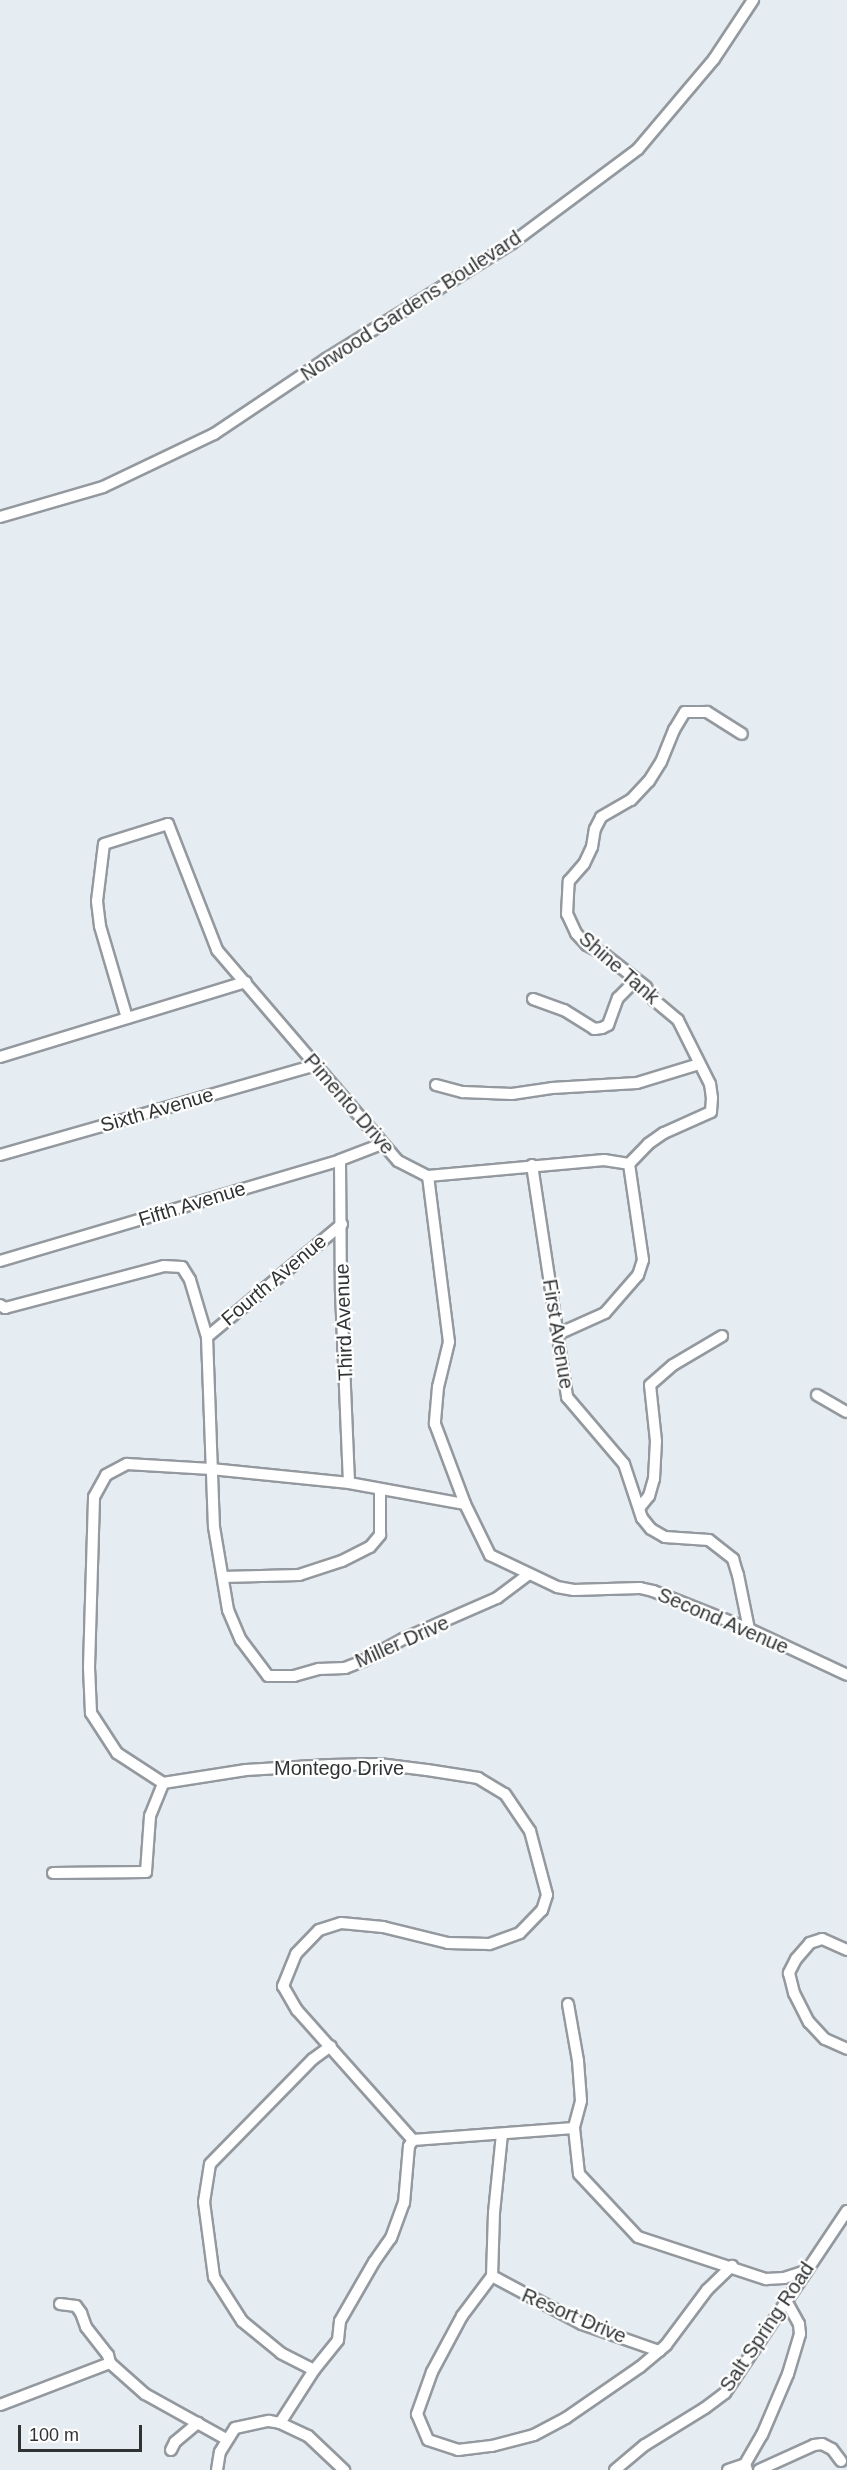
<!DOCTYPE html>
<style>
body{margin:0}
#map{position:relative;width:847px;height:2470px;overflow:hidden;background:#e6edf2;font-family:Arial,sans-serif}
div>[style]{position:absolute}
.roads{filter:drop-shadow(2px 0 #93999e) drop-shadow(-2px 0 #93999e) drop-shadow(0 2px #93999e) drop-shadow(0 -2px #93999e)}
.minor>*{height:10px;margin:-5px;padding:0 5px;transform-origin:5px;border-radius:5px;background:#fff}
span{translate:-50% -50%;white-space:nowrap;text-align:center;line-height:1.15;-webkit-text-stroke:4.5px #fff;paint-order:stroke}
.street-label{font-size:20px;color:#303334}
.scale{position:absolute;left:18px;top:2425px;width:124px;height:27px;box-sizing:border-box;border:3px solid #303334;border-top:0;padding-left:8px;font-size:18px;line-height:21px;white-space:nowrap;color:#303334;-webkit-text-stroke:4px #fff;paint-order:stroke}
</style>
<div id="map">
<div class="roads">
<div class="minor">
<div style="left:0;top:517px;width:107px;rotate:-16.2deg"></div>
<div style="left:103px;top:487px;width:123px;rotate:-25.5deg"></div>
<div style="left:214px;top:434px;width:135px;rotate:-33.8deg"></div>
<div style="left:326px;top:359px;width:219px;rotate:-31.9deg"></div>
<div style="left:512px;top:243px;width:157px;rotate:-36.7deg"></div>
<div style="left:638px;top:149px;width:118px;rotate:-49.8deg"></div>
<div style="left:714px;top:59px;width:71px;rotate:-56.5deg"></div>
<div style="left:533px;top:999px;width:33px;rotate:20deg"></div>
<div style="left:564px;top:1010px;width:36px;rotate:32deg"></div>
<div style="left:594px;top:1029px;width:8px;rotate:-7deg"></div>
<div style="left:602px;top:1028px;width:7px;rotate:-27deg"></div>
<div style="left:608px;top:1025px;width:29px;rotate:-70deg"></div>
<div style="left:618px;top:998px;width:25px;rotate:-45deg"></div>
<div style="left:127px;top:1018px;width:96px;rotate:-106.4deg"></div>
<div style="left:100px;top:926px;width:25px;rotate:-97deg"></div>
<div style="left:97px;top:901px;width:57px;rotate:-83deg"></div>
<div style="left:104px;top:844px;width:67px;rotate:-17.4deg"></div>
<div style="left:168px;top:824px;width:135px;rotate:68.7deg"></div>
<div style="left:217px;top:950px;width:278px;rotate:49.4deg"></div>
<div style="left:398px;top:1161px;width:34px;rotate:27deg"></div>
<div style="left:428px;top:1176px;width:177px;rotate:-5.2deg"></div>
<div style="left:604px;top:1160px;width:25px;rotate:9deg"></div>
<div style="left:629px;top:1164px;width:97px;rotate:81.7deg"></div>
<div style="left:643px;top:1260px;width:16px;rotate:108deg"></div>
<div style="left:638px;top:1275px;width:50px;rotate:131deg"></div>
<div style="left:605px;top:1313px;width:51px;rotate:155.9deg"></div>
<div style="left:0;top:1057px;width:257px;rotate:-17deg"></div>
<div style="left:436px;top:1085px;width:28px;rotate:15deg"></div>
<div style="left:463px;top:1092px;width:49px;rotate:2.3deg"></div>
<div style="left:512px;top:1094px;width:40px;rotate:-8.5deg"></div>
<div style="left:552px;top:1088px;width:85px;rotate:-3.4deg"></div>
<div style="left:637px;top:1083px;width:65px;rotate:-17deg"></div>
<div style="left:0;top:1155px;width:328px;rotate:-15.9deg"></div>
<div style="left:340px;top:1160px;width:132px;rotate:89.6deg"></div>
<div style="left:341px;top:1292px;width:191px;rotate:87.6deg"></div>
<div style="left:629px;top:1164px;width:28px;rotate:-46deg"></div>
<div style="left:648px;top:1144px;width:19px;rotate:-35deg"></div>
<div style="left:664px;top:1133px;width:51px;rotate:-24.1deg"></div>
<div style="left:711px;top:1112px;width:14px;rotate:-86deg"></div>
<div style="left:712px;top:1098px;width:14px;rotate:-98deg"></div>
<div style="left:710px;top:1084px;width:72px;rotate:-116.6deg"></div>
<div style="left:678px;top:1020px;width:31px;rotate:-140deg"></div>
<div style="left:654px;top:1000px;width:15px;rotate:-122deg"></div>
<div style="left:646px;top:987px;width:52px;rotate:-142deg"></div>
<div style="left:605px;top:955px;width:21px;rotate:-151deg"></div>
<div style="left:587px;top:945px;width:16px;rotate:-133deg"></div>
<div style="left:576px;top:933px;width:21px;rotate:-115deg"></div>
<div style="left:567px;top:914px;width:33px;rotate:-87deg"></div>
<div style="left:569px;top:881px;width:23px;rotate:-49deg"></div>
<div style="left:584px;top:864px;width:19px;rotate:-65deg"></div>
<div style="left:592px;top:847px;width:18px;rotate:-81deg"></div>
<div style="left:595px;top:829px;width:13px;rotate:-63deg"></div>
<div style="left:601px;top:817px;width:34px;rotate:-30deg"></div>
<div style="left:631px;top:800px;width:26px;rotate:-47deg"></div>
<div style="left:649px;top:781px;width:22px;rotate:-58deg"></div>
<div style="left:661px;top:762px;width:35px;rotate:-68deg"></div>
<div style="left:674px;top:730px;width:21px;rotate:-59deg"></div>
<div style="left:685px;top:712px;width:22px"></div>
<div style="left:707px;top:712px;width:41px;rotate:32.2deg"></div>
<div style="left:532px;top:1165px;width:235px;rotate:81.4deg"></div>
<div style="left:567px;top:1397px;width:88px;rotate:49.6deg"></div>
<div style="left:624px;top:1464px;width:57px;rotate:71.6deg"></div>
<div style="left:642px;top:1518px;width:14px;rotate:51deg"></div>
<div style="left:651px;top:1529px;width:16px;rotate:30deg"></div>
<div style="left:665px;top:1537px;width:44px;rotate:3.9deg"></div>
<div style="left:709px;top:1540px;width:31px;rotate:38deg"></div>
<div style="left:733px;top:1559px;width:17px;rotate:73deg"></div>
<div style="left:738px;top:1575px;width:55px;rotate:78.5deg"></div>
<div style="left:428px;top:1176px;width:167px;rotate:82.8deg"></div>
<div style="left:449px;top:1342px;width:46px;rotate:103.7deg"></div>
<div style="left:438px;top:1387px;width:37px;rotate:95deg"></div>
<div style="left:435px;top:1424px;width:85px;rotate:69.4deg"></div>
<div style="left:465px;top:1504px;width:57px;rotate:63.9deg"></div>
<div style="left:490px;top:1555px;width:74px;rotate:25.5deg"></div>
<div style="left:557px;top:1587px;width:17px;rotate:10deg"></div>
<div style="left:574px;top:1590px;width:66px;rotate:-1.7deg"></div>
<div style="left:640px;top:1588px;width:13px;rotate:13deg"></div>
<div style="left:653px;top:1591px;width:103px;rotate:21.6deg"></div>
<div style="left:749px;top:1629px;width:108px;rotate:25.1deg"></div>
<div style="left:0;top:1261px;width:355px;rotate:-16.5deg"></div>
<div style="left:340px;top:1160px;width:45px;rotate:-20.9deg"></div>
<div style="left:0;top:1305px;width:6px;rotate:31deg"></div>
<div style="left:5px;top:1308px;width:164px;rotate:-14.8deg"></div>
<div style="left:164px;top:1266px;width:18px;rotate:3deg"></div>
<div style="left:182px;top:1267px;width:15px;rotate:58deg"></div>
<div style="left:190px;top:1280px;width:59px;rotate:73.4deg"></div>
<div style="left:207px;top:1337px;width:190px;rotate:87.9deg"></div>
<div style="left:214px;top:1527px;width:84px;rotate:80.4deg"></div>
<div style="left:228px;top:1610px;width:33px;rotate:67deg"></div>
<div style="left:241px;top:1640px;width:45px;rotate:53.1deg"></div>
<div style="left:268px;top:1676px;width:26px"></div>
<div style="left:294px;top:1676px;width:26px;rotate:-16deg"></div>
<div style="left:319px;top:1669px;width:26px;rotate:-2deg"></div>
<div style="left:345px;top:1668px;width:19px;rotate:-21deg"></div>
<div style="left:363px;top:1661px;width:46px;rotate:-28.8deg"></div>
<div style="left:403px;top:1639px;width:103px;rotate:-23.6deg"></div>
<div style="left:497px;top:1598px;width:40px;rotate:-37deg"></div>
<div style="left:207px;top:1337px;width:176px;rotate:-39.9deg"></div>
<div style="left:817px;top:1395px;width:34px;rotate:30deg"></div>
<div style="left:640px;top:1507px;width:14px;rotate:-51deg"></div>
<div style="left:649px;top:1496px;width:18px;rotate:-74deg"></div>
<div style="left:654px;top:1479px;width:38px;rotate:-87deg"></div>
<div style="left:656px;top:1441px;width:56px;rotate:-96.1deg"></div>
<div style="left:650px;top:1385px;width:30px;rotate:-41deg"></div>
<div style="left:673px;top:1365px;width:57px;rotate:-30.6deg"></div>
<div style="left:223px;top:1577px;width:76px;rotate:-1.5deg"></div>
<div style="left:299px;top:1575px;width:45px;rotate:-18deg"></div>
<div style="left:342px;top:1561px;width:31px;rotate:-27deg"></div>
<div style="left:370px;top:1547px;width:16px;rotate:-50deg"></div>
<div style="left:380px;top:1535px;width:46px;rotate:-90deg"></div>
<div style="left:163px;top:1783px;width:84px;rotate:-8.9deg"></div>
<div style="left:246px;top:1770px;width:84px;rotate:-3.4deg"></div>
<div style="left:330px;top:1765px;width:49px;rotate:-1.2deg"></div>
<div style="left:379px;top:1764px;width:48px;rotate:7.1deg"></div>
<div style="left:427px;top:1770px;width:52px;rotate:8.9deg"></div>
<div style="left:478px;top:1778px;width:31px;rotate:31deg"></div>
<div style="left:505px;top:1794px;width:45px;rotate:56deg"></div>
<div style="left:530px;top:1831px;width:66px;rotate:75.1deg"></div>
<div style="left:547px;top:1895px;width:16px;rotate:108deg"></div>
<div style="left:542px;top:1910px;width:32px;rotate:134deg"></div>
<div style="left:520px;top:1933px;width:33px;rotate:160deg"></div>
<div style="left:489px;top:1944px;width:41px;rotate:-178.6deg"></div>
<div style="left:448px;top:1943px;width:67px;rotate:-166.2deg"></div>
<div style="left:383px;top:1927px;width:42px;rotate:-174.6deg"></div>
<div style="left:341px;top:1923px;width:23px;rotate:162deg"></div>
<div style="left:319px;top:1930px;width:33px;rotate:134deg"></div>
<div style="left:296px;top:1954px;width:35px;rotate:112deg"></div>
<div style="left:283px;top:1986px;width:28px;rotate:60deg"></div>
<div style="left:297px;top:2010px;width:174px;rotate:48.3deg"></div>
<div style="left:53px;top:1873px;width:93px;rotate:-0.6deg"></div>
<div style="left:146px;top:1872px;width:56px;rotate:-85.9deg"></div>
<div style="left:150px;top:1816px;width:35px;rotate:-68deg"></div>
<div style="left:163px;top:1783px;width:55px;rotate:-146.9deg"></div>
<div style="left:117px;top:1753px;width:48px;rotate:-123deg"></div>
<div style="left:91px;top:1713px;width:46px;rotate:-92.5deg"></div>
<div style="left:89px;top:1667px;width:170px;rotate:-88.3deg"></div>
<div style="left:94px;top:1497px;width:25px;rotate:-61deg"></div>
<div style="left:106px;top:1475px;width:24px;rotate:-28deg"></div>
<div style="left:127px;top:1464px;width:84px;rotate:3.4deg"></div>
<div style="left:211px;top:1469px;width:139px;rotate:5.8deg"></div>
<div style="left:349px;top:1483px;width:118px;rotate:10.3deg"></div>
<div style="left:847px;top:1950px;width:27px;rotate:-156deg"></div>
<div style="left:822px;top:1939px;width:13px;rotate:162deg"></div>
<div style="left:810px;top:1943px;width:21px;rotate:131deg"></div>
<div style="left:796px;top:1959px;width:16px;rotate:117deg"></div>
<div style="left:789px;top:1973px;width:21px;rotate:76deg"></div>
<div style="left:794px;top:1993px;width:33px;rotate:63deg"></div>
<div style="left:809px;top:2022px;width:23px;rotate:47deg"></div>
<div style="left:825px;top:2039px;width:24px;rotate:24deg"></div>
<div style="left:568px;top:2004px;width:58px;rotate:80deg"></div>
<div style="left:578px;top:2061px;width:40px;rotate:85.7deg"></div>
<div style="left:581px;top:2101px;width:28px;rotate:105deg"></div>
<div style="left:502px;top:2134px;width:79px;rotate:95.8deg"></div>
<div style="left:494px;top:2213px;width:63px;rotate:91.8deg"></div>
<div style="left:492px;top:2276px;width:50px;rotate:126.9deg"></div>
<div style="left:462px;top:2316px;width:64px;rotate:118.2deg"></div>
<div style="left:432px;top:2372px;width:45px;rotate:109.7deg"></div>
<div style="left:417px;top:2414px;width:28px;rotate:67deg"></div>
<div style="left:428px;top:2440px;width:32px;rotate:18deg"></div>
<div style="left:458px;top:2450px;width:34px;rotate:-7deg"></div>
<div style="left:492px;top:2446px;width:43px;rotate:-14.7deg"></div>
<div style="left:534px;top:2435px;width:36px;rotate:-28deg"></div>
<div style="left:566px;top:2418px;width:90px;rotate:-34.6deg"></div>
<div style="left:640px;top:2367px;width:34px;rotate:-40deg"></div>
<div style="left:666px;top:2345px;width:69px;rotate:-53.3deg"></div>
<div style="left:707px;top:2290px;width:35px;rotate:-44deg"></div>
<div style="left:413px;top:2140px;width:161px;rotate:-4.3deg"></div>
<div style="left:574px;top:2128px;width:46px;rotate:83.8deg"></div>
<div style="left:579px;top:2174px;width:86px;rotate:46.9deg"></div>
<div style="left:638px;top:2237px;width:135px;rotate:18.2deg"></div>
<div style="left:766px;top:2279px;width:18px;rotate:-3deg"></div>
<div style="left:784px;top:2278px;width:22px;rotate:-18deg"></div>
<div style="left:492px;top:2276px;width:102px;rotate:28.1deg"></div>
<div style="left:582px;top:2324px;width:82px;rotate:19.3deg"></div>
<div style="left:60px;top:2304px;width:16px;rotate:7deg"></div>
<div style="left:76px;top:2306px;width:9px;rotate:54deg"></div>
<div style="left:81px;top:2313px;width:15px;rotate:70deg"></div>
<div style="left:86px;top:2327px;width:36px;rotate:52deg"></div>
<div style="left:108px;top:2355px;width:8px;rotate:76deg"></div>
<div style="left:314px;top:2370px;width:37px;rotate:-153deg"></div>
<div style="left:281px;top:2353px;width:50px;rotate:-140.6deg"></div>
<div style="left:242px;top:2321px;width:52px;rotate:-122.5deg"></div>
<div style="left:214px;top:2277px;width:76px;rotate:-97.6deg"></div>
<div style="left:204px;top:2202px;width:38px;rotate:-81deg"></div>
<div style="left:210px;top:2164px;width:147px;rotate:-45.6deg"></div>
<div style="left:313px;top:2059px;width:22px;rotate:-36deg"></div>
<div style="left:0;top:2405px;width:118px;rotate:-20.9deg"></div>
<div style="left:110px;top:2363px;width:47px;rotate:41.5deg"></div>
<div style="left:145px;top:2394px;width:93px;rotate:29.1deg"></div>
<div style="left:280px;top:2423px;width:63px;rotate:-57.3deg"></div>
<div style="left:314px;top:2370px;width:38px;rotate:-51deg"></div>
<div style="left:338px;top:2340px;width:19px;rotate:-84deg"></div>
<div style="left:340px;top:2321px;width:68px;rotate:-60deg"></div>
<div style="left:374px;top:2262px;width:29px;rotate:-55deg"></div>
<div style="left:391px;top:2238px;width:37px;rotate:-70deg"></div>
<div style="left:404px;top:2203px;width:57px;rotate:-85deg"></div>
<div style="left:409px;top:2146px;width:7px;rotate:-56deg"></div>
<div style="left:171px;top:2450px;width:9px;rotate:-63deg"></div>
<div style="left:175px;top:2442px;width:30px;rotate:-40deg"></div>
<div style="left:217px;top:2470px;width:18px;rotate:-81deg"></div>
<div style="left:220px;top:2452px;width:28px;rotate:-58deg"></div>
<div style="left:235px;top:2428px;width:35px;rotate:-12deg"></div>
<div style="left:269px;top:2421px;width:11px;rotate:10deg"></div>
<div style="left:280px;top:2423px;width:31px;rotate:25deg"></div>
<div style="left:308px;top:2436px;width:50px;rotate:43.4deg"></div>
<div style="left:615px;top:2470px;width:39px;rotate:-40deg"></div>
<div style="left:645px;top:2445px;width:70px;rotate:-31.7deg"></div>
<div style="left:705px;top:2408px;width:25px;rotate:-37deg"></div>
<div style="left:725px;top:2393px;width:219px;rotate:-56.2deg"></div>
<div style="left:728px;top:2470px;width:18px;rotate:-19deg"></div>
<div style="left:747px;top:2470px;width:6px;rotate:-108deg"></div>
<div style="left:745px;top:2464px;width:34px;rotate:-60deg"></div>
<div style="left:762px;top:2435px;width:66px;rotate:-66.9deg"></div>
<div style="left:788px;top:2374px;width:42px;rotate:-73.3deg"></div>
<div style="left:800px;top:2334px;width:10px;rotate:-96deg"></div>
<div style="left:799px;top:2324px;width:25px;rotate:-119deg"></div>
<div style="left:759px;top:2470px;width:60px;rotate:-24.4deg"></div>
<div style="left:814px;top:2445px;width:8px;rotate:-7deg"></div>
<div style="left:822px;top:2444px;width:11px;rotate:27deg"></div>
<div style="left:832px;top:2449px;width:15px;rotate:53deg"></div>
</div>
</div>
<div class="street-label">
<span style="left:411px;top:306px;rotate:-33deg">Norwood Gardens Boulevard</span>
<span style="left:619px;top:968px;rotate:41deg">Shine Tank</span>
<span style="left:349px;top:1104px;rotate:49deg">Pimento Drive</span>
<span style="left:157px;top:1110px;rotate:-16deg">Sixth Avenue</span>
<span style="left:192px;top:1204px;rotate:-17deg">Fifth Avenue</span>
<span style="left:274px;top:1280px;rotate:-40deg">Fourth Avenue</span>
<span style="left:344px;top:1322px;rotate:-92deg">Third Avenue</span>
<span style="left:558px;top:1334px;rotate:81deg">First Avenue</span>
<span style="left:723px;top:1621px;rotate:23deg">Second Avenue</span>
<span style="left:402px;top:1642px;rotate:-24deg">Miller Drive</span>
<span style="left:339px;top:1768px">Montego Drive</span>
<span style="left:574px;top:2316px;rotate:23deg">Resort Drive</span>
<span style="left:767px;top:2327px;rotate:-56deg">Salt Spring Road</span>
</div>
<div class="scale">100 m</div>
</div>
